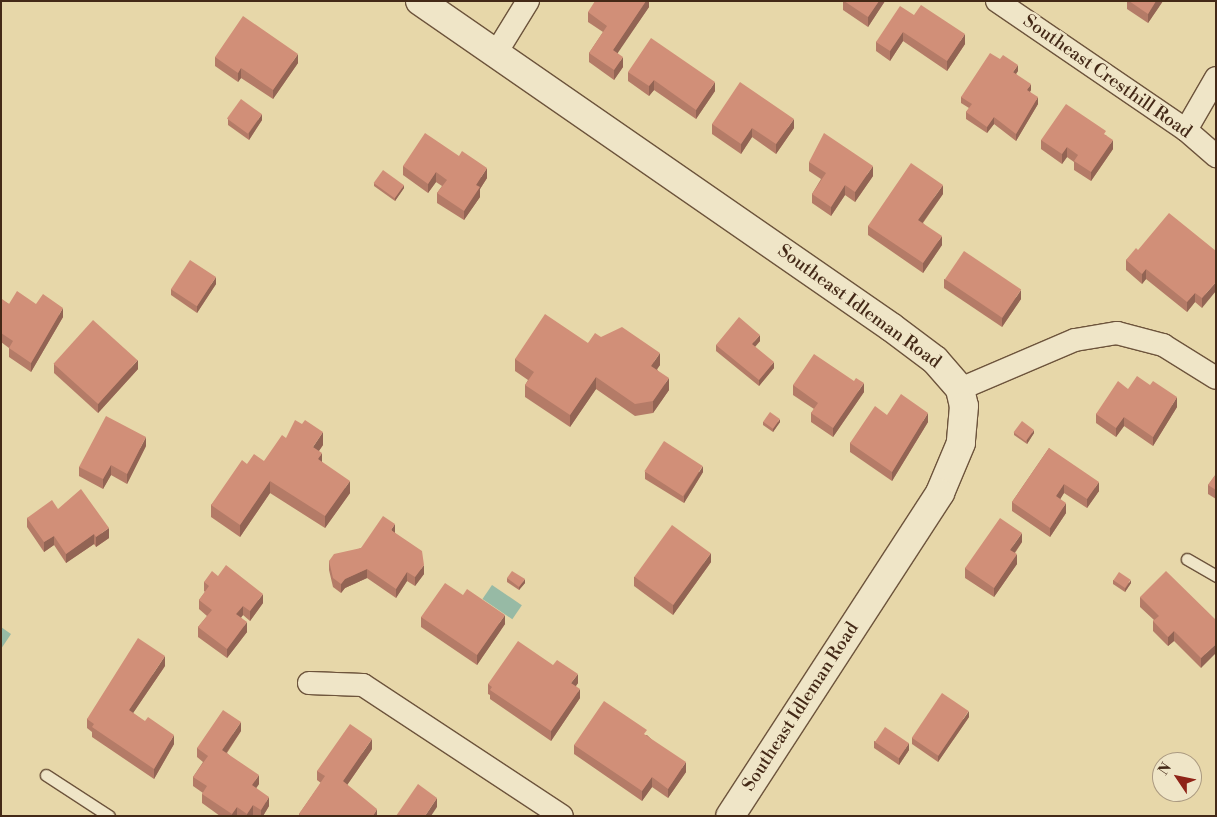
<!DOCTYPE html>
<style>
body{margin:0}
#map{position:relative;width:1217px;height:817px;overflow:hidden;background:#e7d7a9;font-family:"Libre Bodoni",serif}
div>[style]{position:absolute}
.water>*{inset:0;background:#97baa5;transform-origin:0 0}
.roads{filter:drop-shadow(1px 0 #6d543c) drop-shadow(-1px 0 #6d543c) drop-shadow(0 1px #6d543c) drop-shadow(0 -1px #6d543c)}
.lane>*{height:11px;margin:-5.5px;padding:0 5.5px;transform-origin:5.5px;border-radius:5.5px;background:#efe5c7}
.street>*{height:22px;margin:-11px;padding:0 11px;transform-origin:11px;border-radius:11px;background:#efe5c7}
.secondary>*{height:28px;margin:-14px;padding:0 14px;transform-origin:14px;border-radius:14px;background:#efe5c7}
.wall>*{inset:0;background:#b47b67}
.shaded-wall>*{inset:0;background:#926454}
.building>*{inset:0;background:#d18f78;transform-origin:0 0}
span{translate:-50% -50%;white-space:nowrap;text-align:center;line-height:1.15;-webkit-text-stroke:5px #efe5c7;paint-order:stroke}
.street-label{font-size:18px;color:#442917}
.frame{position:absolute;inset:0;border:2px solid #442917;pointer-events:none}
.north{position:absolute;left:1152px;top:752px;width:50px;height:50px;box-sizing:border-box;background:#efe5c7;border:1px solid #ab9a81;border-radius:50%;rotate:304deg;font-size:14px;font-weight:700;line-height:20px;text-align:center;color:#442917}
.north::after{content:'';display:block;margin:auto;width:18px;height:22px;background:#8f2418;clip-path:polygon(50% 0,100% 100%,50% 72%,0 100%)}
</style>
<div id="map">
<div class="water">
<div style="left:492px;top:585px;width:36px;height:17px;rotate:34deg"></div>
<div style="clip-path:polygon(1px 627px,11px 634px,1px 649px)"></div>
</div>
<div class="roads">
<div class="lane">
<div style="left:1187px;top:559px;width:34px;rotate:30deg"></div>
<div style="left:46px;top:775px;width:75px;rotate:33.1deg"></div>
</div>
<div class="street">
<div style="left:997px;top:1px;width:229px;rotate:34.3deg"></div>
<div style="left:1186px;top:130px;width:40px;rotate:41deg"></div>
<div style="left:496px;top:53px;width:61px;rotate:-58.4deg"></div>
<div style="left:1186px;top:130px;width:60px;rotate:-60deg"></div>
<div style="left:960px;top:389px;width:125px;rotate:-23.1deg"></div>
<div style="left:1075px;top:340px;width:43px;rotate:-9.5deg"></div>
<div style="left:1117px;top:333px;width:48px;rotate:14.6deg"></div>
<div style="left:1163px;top:345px;width:62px;rotate:31.9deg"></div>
<div style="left:309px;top:683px;width:54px;rotate:2.1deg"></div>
<div style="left:363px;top:685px;width:238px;rotate:33.4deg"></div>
</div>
<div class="secondary">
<div style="left:420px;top:1px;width:573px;rotate:34.69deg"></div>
<div style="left:891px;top:327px;width:55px;rotate:36.9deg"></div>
<div style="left:935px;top:360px;width:38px;rotate:49deg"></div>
<div style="left:960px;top:389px;width:17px;rotate:77deg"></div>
<div style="left:964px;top:406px;width:37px;rotate:95deg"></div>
<div style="left:961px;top:443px;width:54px;rotate:112.8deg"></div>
<div style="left:940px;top:493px;width:385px;rotate:123deg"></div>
</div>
</div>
<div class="wall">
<div style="clip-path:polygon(649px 1px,649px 7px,617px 53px,623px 67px,614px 80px,589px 62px,589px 53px,603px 32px,588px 22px,588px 12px)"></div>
<div style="clip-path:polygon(843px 1px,885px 1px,868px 27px,843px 10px)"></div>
<div style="clip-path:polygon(1127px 1px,1163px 1px,1148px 23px,1127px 9px)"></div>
<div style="clip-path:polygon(914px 15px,965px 44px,947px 71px,903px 41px,890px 61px,876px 51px,876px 42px)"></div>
<div style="clip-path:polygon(215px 57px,298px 63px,273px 99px,241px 78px,238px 82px,215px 66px)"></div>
<div style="clip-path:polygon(1018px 71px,1016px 74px,1031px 90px,1030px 92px,1038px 104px,1016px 141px,994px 124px,987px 133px,966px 119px,966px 112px,969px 108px,961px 103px,961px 97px)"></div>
<div style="clip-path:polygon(628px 72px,715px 91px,696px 119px,654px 90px,649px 96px,628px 81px)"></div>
<div style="clip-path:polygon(228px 119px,262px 120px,249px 140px,228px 125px)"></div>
<div style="clip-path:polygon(712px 124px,794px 128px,776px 154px,752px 137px,741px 154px,712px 134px)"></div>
<div style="clip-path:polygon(1106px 135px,1113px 149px,1091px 181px,1074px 170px,1074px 162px,1067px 157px,1062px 164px,1041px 149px,1041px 140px)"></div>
<div style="clip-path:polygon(809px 162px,873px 176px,855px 202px,845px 195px,831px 216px,812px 203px,812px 194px,821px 179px,809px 171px)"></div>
<div style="clip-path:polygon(403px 166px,487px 178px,480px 189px,480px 197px,464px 220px,437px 203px,437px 193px,442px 186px,436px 182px,428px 193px,403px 175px)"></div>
<div style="clip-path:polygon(374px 183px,404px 188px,395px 201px,374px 186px)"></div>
<div style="clip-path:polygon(943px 194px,923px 223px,942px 245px,923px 273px,868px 235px,868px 226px)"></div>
<div style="clip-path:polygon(1138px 250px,1216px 251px,1202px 308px,1195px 302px,1187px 312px,1146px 279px,1142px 284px,1126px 270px,1126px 260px)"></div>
<div style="clip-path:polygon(944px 279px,1021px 299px,1002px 327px,944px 288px)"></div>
<div style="clip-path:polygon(216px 284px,197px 313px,171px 295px,171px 289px)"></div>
<div style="clip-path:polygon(1px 300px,9px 304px,36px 304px,63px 317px,31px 372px,9px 357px,9px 348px,1px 342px)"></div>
<div style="clip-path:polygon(601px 337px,660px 365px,657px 369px,669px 390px,653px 413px,635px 416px,596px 389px,570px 427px,525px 397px,525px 385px,528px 380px,515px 371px,515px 359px,588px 343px)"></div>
<div style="clip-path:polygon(760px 341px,755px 347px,774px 368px,759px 386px,716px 351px,716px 345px)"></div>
<div style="clip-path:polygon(54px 364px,138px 369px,98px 413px,54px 373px)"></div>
<div style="clip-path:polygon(793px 385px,864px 392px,833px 437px,811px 422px,811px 413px,814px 409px,793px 395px)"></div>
<div style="clip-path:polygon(1128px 389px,1177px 407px,1153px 446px,1124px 426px,1116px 437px,1096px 423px,1096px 414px)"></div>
<div style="clip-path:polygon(887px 415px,928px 422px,892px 481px,850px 452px,850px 443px)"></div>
<div style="clip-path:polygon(763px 422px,780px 422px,773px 432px,763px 425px)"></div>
<div style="clip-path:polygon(1014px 432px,1034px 433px,1027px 444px,1014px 435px)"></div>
<div style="clip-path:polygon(323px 445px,319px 451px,322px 462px,350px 493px,325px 528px,270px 493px,240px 537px,211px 517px,211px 505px,247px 464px,264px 461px)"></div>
<div style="clip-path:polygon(146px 446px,127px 484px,111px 475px,103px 489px,79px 476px,79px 467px)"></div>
<div style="clip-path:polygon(1049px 448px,1099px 491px,1087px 508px,1064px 493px,1060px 499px,1066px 513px,1050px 537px,1012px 511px,1012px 502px)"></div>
<div style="clip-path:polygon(645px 472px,703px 472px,684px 503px,645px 479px)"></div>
<div style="clip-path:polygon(1216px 474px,1216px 499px,1208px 494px,1208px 485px)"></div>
<div style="clip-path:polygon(58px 509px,109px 538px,96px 547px,94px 544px,66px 563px,54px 545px,44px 552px,27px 527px,27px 518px)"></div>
<div style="clip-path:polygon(395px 533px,424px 574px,415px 586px,407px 581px,396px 598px,367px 578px,345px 588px,341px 593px,333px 587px,329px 570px,329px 561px,361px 548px)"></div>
<div style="clip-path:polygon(1022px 542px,1015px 553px,1017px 564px,994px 597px,965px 578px,965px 568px)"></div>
<div style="clip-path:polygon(711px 562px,673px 615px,634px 586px,634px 577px)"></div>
<div style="clip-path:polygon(218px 576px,263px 603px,250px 621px,243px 615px,241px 617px,247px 632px,227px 658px,198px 637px,198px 627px,207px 616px,199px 609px,199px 600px,205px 592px,204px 591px,204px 582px)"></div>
<div style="clip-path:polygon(507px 578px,525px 583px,519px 590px,507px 582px)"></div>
<div style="clip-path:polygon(1113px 580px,1131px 583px,1125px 592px,1113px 584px)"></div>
<div style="clip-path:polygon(1140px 597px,1216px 620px,1201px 668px,1174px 641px,1168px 646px,1153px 631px,1153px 621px,1154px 620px,1140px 607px)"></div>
<div style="clip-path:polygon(421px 617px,505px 624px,477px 665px,421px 627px)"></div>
<div style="clip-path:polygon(165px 666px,133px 713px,174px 744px,154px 779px,92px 737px,92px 732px,87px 728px,87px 719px)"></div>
<div style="clip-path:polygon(578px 683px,576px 686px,580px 698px,551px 741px,490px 699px,490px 695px,488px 694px,488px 684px)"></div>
<div style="clip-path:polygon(969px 717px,938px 762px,912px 744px,912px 738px)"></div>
<div style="clip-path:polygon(241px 731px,227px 753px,259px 784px,256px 788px,269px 806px,263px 816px,255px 816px,253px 815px,253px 816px,220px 816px,202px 803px,202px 794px,203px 793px,193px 786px,193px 777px,203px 762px,197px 757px,197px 748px)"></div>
<div style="clip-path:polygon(647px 735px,686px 772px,668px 798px,652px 787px,642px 801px,574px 754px,574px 745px)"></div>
<div style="clip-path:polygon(874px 741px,909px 750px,899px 765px,874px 748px)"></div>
<div style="clip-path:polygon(372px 749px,347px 785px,377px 816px,299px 816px,299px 814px,321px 783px,317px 780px,317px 771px)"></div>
</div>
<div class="shaded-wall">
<div style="clip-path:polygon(646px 1px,649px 1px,649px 7px,613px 60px,613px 50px)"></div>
<div style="clip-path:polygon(879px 1px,885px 1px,868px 27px,868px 17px)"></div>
<div style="clip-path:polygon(1156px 1px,1163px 1px,1148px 23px,1148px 14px)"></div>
<div style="clip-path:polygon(903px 32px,903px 41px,890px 61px,890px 51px)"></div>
<div style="clip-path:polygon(965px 34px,965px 44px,947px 71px,947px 61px)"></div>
<div style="clip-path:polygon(298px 54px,298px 63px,273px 99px,273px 90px)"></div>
<div style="clip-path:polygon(623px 57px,623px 67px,614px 80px,614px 70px)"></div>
<div style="clip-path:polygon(1018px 65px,1018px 71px,1013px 78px,1013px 72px)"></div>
<div style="clip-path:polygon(241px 68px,241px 78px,238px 82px,238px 73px)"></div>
<div style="clip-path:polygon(654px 80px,654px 90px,649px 96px,649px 86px)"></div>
<div style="clip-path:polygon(715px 82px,715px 91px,696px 119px,696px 110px)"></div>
<div style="clip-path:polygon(1031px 84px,1031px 90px,1027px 96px,1027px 90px)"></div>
<div style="clip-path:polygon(1038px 97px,1038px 104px,1016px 141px,1016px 134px)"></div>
<div style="clip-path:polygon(262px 114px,262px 120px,249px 140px,249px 133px)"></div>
<div style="clip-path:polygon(994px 117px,994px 124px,987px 133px,987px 127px)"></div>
<div style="clip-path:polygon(794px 119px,794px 128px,776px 154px,776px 144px)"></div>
<div style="clip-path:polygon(752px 128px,752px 137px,741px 154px,741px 144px)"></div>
<div style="clip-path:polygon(1113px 140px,1113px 149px,1091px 181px,1091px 172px)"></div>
<div style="clip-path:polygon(1067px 147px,1067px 157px,1062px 164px,1062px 154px)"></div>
<div style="clip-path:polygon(873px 166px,873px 176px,855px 202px,855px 192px)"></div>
<div style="clip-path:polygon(487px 168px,487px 178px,480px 189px,480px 197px,464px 220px,464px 211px,476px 185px)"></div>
<div style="clip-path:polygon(436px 172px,436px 182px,428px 193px,428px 184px)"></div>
<div style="clip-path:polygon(404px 185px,404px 188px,395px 201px,395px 198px)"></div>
<div style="clip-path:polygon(845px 185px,845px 195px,831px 216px,831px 207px)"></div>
<div style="clip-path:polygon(943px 185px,943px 194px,918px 229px,918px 220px)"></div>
<div style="clip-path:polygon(942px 236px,942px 245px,923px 273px,923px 263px)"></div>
<div style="clip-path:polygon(1146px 269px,1146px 279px,1142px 284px,1142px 274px)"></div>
<div style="clip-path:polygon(216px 277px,216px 284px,197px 313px,197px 306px)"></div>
<div style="clip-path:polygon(1216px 282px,1216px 291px,1202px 308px,1202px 298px)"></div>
<div style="clip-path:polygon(1021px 290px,1021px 299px,1002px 327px,1002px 318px)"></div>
<div style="clip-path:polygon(1195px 293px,1195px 302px,1187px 312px,1187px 302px)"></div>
<div style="clip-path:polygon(63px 308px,63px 317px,31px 372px,31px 363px)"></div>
<div style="clip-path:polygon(760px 335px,760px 341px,752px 350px,752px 344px)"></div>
<div style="clip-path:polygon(660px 353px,660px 365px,651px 378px,651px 366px)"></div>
<div style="clip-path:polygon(138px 360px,138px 369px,98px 413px,98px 404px)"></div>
<div style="clip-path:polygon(774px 362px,774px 368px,759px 386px,759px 380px)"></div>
<div style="clip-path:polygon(596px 377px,596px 389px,570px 427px,570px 415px)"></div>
<div style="clip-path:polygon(669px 378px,669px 390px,653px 413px,653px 401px)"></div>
<div style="clip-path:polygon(864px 383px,864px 392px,833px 437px,833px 428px)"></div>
<div style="clip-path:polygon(1177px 397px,1177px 407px,1153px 446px,1153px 437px)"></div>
<div style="clip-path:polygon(928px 413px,928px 422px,892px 481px,892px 472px)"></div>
<div style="clip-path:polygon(1124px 417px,1124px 426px,1116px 437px,1116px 428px)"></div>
<div style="clip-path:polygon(780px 419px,780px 422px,773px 432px,773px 429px)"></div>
<div style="clip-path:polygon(1034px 430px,1034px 433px,1027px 444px,1027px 440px)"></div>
<div style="clip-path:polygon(323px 432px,323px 445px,313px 459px,313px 447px)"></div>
<div style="clip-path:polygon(146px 437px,146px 446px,127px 484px,127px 474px)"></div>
<div style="clip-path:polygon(322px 453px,322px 465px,318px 459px)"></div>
<div style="clip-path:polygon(111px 465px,111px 475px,103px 489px,103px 479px)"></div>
<div style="clip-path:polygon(703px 466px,703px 472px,684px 503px,684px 496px)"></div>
<div style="clip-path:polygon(270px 481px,270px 493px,240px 537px,240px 525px)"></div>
<div style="clip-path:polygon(350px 481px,350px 493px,325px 528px,325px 516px)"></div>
<div style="clip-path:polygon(1099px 482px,1099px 491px,1087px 508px,1087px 499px)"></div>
<div style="clip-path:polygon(1064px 484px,1064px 493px,1056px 506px,1056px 496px)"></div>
<div style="clip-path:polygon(1066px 503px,1066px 513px,1050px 537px,1050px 528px)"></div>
<div style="clip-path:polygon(395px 524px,395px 534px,391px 530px)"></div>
<div style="clip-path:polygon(109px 528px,109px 538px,96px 547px,96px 537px)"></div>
<div style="clip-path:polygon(1022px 533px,1022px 542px,1010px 559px,1010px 550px)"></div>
<div style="clip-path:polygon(94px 534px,94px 544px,66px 563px,66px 554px)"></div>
<div style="clip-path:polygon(54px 536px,54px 545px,44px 552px,44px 542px)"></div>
<div style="clip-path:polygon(711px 553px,711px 562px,673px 615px,673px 605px)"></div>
<div style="clip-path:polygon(1017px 554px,1017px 564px,994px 597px,994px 588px)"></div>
<div style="clip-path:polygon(424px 565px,424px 574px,415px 586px,415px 577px)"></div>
<div style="clip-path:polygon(367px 569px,367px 578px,345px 588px,341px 593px,341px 584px,345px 579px)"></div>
<div style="clip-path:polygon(407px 572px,407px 581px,396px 598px,396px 589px)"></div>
<div style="clip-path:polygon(525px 579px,525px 583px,519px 590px,519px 587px)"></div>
<div style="clip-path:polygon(1131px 580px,1131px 583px,1125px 592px,1125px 589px)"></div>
<div style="clip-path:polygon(263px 594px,263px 603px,250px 621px,250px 611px)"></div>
<div style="clip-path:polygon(243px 606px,243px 615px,236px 624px,236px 614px)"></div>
<div style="clip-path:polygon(505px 615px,505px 624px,477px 665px,477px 655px)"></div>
<div style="clip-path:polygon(247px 622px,247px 632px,227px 658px,227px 649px)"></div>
<div style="clip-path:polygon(1174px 631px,1174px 641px,1168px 646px,1168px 637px)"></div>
<div style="clip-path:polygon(1216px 644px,1216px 653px,1201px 668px,1201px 658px)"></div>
<div style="clip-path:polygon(165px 656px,165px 666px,129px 719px,129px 710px)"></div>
<div style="clip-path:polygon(578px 674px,578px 683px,571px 692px,571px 683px)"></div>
<div style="clip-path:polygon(580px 689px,580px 698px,551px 741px,551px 731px)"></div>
<div style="clip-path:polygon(969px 711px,969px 717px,938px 762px,938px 756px)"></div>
<div style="clip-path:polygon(241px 722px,241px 731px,222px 759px,222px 750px)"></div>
<div style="clip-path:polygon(174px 735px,174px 744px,154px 779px,154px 769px)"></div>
<div style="clip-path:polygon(372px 739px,372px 749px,343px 791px,343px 781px)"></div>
<div style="clip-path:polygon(909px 743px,909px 750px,899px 765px,899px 758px)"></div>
<div style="clip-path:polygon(686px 762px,686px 772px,668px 798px,668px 789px)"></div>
<div style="clip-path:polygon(259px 775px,259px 784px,252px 794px,252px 785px)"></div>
<div style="clip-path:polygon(652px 777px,652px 787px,642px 801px,642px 791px)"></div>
<div style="clip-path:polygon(269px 797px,269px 806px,263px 816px,261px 816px,261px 810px)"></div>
<div style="clip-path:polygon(437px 798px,437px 807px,431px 816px,425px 816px)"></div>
<div style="clip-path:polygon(253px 805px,253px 816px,247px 816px,247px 814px)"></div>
<div style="clip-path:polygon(237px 807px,237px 816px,232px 816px,232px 814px)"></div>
<div style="clip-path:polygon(377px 809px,377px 816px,373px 816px)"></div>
</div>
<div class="building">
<div style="clip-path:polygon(595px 1px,646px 1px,613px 50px,623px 57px,614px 70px,589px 53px,607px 26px,588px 12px)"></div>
<div style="clip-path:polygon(844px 1px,879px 1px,868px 17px)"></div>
<div style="clip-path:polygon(1129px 1px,1156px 1px,1148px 14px)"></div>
<div style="clip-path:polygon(921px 5px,965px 34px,947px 61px,903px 32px,890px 51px,876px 42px,900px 6px,914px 15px)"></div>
<div style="clip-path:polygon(243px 16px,298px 54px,273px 90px,241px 68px,238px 73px,215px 57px)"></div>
<div style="clip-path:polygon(651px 38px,715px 82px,696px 110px,654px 80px,649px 86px,628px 72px)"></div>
<div style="clip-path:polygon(990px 53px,1000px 59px,1003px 55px,1018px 65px,1013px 72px,1031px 84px,1027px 90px,1038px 97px,1016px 134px,994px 117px,987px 127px,966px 112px,972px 104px,961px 97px)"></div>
<div style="clip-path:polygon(740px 82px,794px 119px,776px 144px,752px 128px,741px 144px,712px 124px)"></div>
<div style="left:241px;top:99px;width:26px;height:24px;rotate:36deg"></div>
<div style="clip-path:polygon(1066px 104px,1106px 131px,1104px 134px,1113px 140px,1091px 172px,1074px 161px,1078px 155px,1067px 147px,1062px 154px,1041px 140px)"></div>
<div style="clip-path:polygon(425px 133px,459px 156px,462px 151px,487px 168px,476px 185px,480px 187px,464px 211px,437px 193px,447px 180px,436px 172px,428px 184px,403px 166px)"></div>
<div style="clip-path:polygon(824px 133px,873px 166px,855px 192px,845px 185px,831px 207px,812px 194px,826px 173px,809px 162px)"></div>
<div style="clip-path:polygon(911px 163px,943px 185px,918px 220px,942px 236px,923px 263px,868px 226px)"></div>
<div style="left:383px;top:170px;width:26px;height:16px;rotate:36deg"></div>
<div style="clip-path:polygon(1169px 213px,1216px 251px,1216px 282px,1202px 298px,1195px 293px,1187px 302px,1146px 269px,1142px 274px,1126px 260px,1136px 248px,1138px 250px)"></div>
<div style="left:964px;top:251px;width:69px;height:34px;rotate:34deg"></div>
<div style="left:190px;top:260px;width:31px;height:35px;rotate:33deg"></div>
<div style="clip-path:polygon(17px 291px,36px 304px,43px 294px,63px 308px,31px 363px,9px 348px,13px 341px,1px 333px,1px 300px,2px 299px,9px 304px)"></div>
<div style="clip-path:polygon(545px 314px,588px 343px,595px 333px,601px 337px,622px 327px,660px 353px,651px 366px,669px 378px,653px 401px,635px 404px,596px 377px,570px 415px,525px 385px,534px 372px,515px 359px)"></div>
<div style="clip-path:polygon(739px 317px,760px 335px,752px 344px,774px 362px,759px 380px,716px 345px)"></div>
<div style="left:93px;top:320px;width:60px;height:59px;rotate:42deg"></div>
<div style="clip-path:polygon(814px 354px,854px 381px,856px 378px,864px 383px,833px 428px,811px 413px,818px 403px,793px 385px)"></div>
<div style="clip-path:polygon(1137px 376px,1150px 385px,1153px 381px,1177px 397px,1153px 437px,1124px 417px,1116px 428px,1096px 414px,1118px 381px,1128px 389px)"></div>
<div style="clip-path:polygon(901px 394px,928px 413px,892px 472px,850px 443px,875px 406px,887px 415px)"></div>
<div style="left:770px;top:412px;width:12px;height:12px;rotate:35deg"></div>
<div style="clip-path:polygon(106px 416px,146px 437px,127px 474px,111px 465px,103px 479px,79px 467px)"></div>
<div style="clip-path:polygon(295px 420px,302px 424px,305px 420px,323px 432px,313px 447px,322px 453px,318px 459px,350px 481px,325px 516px,270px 481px,240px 525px,211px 505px,242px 460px,247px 464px,254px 454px,264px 461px,282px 435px,286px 438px)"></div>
<div style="left:1022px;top:421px;width:15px;height:14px;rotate:37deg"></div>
<div style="left:664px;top:441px;width:46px;height:36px;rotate:33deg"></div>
<div style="clip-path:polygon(1049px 448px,1099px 482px,1087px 499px,1064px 484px,1056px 496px,1066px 503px,1050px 528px,1012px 502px)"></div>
<div style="clip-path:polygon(1216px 474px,1216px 490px,1208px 485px)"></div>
<div style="clip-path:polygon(81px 489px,109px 528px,96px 537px,94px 534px,66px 554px,54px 536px,44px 542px,27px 518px,52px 500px,58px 509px)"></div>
<div style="clip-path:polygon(383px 516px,395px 524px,391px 530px,422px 551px,424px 565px,415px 577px,407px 572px,396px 589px,367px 569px,345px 579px,341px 584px,333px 578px,329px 561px,334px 554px,361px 548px)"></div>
<div style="clip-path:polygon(1000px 518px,1022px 533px,1010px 550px,1017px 554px,994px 588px,965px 568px)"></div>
<div style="left:672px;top:525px;width:48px;height:64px;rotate:36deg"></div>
<div style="clip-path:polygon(226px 565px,263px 594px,250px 611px,243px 606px,236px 614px,247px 622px,227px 649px,198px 627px,212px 610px,199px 600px,209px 586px,204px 582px,212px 571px,218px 576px)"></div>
<div style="clip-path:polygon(512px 571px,525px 579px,519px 587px,507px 578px)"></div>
<div style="clip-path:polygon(1166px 571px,1216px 620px,1216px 644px,1201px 658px,1174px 631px,1168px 637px,1153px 621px,1159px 616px,1140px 597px)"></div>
<div style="left:1119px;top:572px;width:14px;height:10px;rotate:34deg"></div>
<div style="clip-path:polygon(445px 583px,463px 595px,467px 589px,505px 615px,477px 655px,421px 617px)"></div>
<div style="clip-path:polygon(138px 638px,165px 656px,129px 710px,145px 721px,148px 717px,174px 735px,154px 769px,92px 727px,94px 724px,87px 719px)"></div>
<div style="clip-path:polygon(518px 641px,553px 665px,557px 660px,578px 674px,571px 683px,580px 689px,551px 731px,490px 690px,492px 687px,488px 684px)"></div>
<div style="left:942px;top:693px;width:32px;height:54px;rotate:34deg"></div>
<div style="clip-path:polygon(604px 701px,647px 730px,644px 734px,686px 762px,668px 789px,652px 777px,642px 791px,574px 745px)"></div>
<div style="clip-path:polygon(223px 710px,241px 722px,222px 750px,259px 775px,252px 785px,269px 797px,261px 810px,253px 805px,247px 814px,237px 807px,232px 814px,202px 794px,207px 786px,193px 777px,208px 756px,197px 748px)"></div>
<div style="clip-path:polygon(350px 724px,372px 739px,343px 781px,377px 809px,373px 816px,301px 816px,299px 814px,325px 776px,317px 771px)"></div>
<div style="left:885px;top:727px;width:29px;height:18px;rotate:34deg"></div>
<div style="clip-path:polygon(418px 784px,437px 798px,425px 816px,396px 816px)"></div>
</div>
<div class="street-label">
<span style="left:1107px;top:77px;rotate:35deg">Southeast Cresthill Road</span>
<span style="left:859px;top:307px;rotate:36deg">Southeast Idleman Road</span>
<span style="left:801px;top:707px;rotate:-57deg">Southeast Idleman Road</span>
</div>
<div class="frame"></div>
<div class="north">N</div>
</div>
